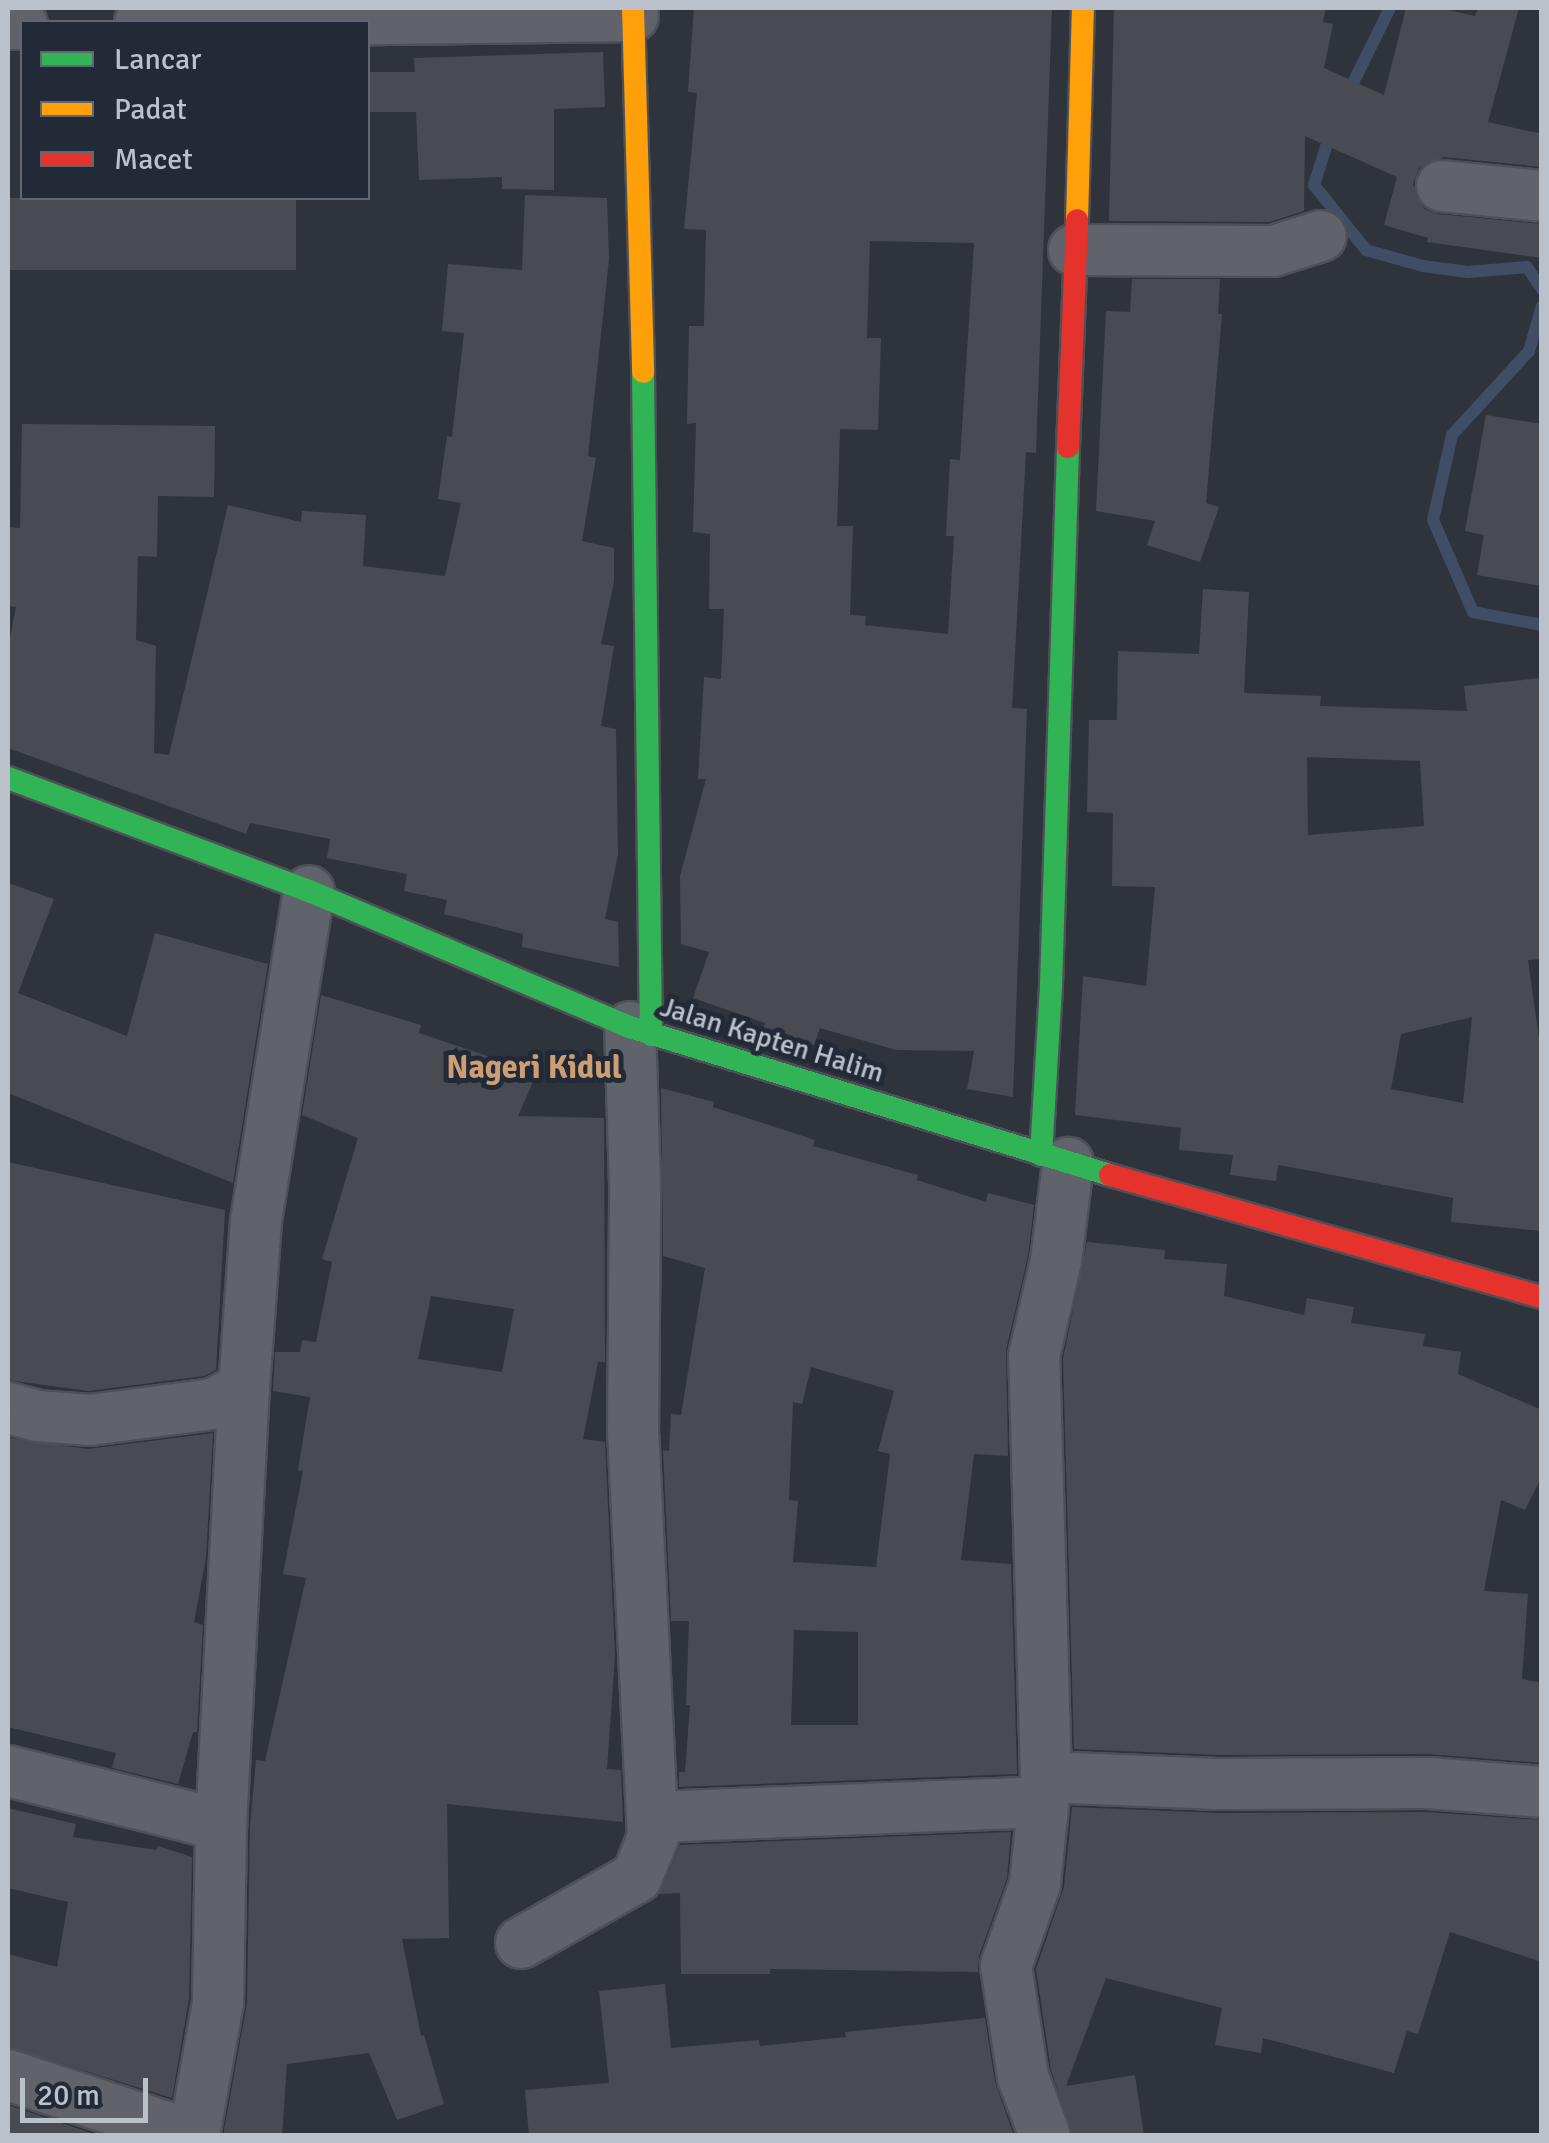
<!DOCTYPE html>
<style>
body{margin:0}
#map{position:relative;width:1549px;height:2143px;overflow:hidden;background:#2f343c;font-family:Signika,sans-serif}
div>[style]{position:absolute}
.stream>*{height:12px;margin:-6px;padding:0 6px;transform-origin:6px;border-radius:6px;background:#3f4e64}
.building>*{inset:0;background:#484c52;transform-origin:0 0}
.roads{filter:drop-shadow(2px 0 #4d5056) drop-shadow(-2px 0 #4d5056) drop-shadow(0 2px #4d5056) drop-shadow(0 -2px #4d5056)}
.street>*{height:50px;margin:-25px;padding:0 25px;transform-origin:25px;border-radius:25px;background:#60636a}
.fast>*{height:22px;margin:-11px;padding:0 11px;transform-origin:11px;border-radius:11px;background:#30b455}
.slow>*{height:22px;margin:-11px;padding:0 11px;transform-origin:11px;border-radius:11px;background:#ff9f0a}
.jam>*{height:22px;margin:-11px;padding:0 11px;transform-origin:11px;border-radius:11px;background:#e5322d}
span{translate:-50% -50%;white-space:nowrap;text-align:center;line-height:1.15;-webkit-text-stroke:10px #232a37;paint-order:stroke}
.street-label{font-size:28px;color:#bbc1cb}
.quarter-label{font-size:32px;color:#cd9d74;font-weight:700}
.frame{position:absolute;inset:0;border:10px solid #bbc1cb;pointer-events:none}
.legend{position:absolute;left:20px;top:20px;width:350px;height:180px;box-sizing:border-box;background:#232a37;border:2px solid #606672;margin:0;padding:12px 18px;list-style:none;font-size:30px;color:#bbc1cb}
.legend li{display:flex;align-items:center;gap:20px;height:50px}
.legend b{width:50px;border:2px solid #606672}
.scale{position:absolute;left:20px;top:2078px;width:128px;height:45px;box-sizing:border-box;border:5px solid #bbc1cb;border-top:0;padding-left:12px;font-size:30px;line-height:35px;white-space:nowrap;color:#bbc1cb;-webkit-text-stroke:8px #232a37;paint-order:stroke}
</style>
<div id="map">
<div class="stream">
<div style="left:1347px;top:95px;width:97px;rotate:-63.7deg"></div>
<div style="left:1331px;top:131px;width:57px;rotate:107.5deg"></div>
<div style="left:1314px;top:185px;width:83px;rotate:51.3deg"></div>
<div style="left:1366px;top:250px;width:59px;rotate:15.7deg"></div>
<div style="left:1423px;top:266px;width:45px;rotate:7.6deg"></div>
<div style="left:1468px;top:272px;width:59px;rotate:-4.8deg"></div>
<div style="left:1527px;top:267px;width:27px;rotate:56deg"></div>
<div style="left:1542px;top:306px;width:47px;rotate:106.1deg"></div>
<div style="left:1529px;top:351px;width:114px;rotate:132.5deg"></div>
<div style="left:1452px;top:435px;width:87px;rotate:102.6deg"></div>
<div style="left:1433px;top:520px;width:100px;rotate:66.5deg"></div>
<div style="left:1473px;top:612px;width:70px;rotate:10.7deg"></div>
</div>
<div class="building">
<div style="clip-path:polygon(evenodd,694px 8px,1052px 8px,1036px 453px,1026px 452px,1012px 708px,1027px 709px,1013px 1097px,967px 1089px,974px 1051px,896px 1050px,820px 1028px,814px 1045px,763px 1030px,765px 1023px,693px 998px,709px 952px,681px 944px,680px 876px,706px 779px,698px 779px,704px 677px,721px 679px,724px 609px,709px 609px,710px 534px,693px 532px,696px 423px,687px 424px,689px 326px,704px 326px,706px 230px,684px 229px,697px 93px,688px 92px,694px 8px,870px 241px,974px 243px,960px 460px,950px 459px,946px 536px,954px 536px,948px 634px,865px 625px,866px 616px,850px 615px,853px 526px,837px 526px,840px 429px,878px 430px,881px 338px,867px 338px,870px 241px)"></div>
<div style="clip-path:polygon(1114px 8px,1326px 8px,1323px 22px,1333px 24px,1324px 68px,1384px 95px,1406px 8px,1439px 8px,1475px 16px,1478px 8px,1519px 8px,1488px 122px,1542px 134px,1542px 167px,1444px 157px,1419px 168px,1413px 184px,1424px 209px,1438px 214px,1542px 224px,1542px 258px,1427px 242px,1428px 238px,1384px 225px,1397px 177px,1305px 136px,1304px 211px,1269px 222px,1109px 221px)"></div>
<div style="clip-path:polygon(603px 52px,605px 107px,554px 109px,554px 190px,502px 189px,502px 177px,419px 180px,416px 112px,368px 112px,368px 72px,415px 72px,414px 58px)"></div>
<div style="clip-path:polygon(525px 195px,607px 198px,609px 259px,588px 456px,596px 458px,582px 541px,614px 548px,614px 581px,601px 644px,614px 646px,601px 726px,616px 729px,618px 854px,605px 919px,618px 922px,619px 967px,522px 947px,523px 934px,444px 914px,447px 900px,404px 891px,407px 874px,327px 858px,330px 839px,250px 823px,246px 834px,8px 748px,8px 648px,16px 607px,8px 606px,8px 527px,20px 528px,22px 424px,215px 426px,214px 497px,158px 496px,157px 557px,138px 556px,136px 640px,156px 646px,154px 753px,169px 755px,228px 505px,301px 522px,302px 511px,366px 515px,363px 566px,445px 576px,461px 503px,438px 499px,447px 436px,452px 437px,464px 333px,442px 331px,448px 264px,522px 270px)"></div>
<div style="left:8px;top:198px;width:288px;height:72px"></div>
<div style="clip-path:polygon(1132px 279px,1220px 279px,1218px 314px,1222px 314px,1206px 503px,1219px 507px,1200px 562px,1147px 545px,1155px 521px,1096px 511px,1106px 311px,1130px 312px)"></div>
<div style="clip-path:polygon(1486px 415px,1542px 424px,1542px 586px,1477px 575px,1484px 535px,1465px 531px)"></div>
<div style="clip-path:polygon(evenodd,1203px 589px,1249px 592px,1244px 693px,1321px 696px,1320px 706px,1467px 711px,1464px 686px,1542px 678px,1542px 959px,1528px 960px,1542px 1060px,1542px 1231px,1451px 1222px,1453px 1198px,1317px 1172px,1278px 1165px,1276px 1181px,1230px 1175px,1233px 1155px,1179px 1150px,1181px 1128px,1075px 1115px,1083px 976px,1146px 986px,1155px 887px,1112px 886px,1113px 813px,1087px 812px,1089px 720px,1117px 720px,1118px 651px,1199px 654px,1203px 589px,1307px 757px,1420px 761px,1424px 826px,1308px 835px,1307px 757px,1203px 589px,1472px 1017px,1463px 1103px,1391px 1089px,1401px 1034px,1472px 1017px)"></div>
<div style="clip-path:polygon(8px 883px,54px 899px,18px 993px,127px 1036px,155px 933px,268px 964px,233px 1183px,8px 1093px)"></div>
<div style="clip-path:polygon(evenodd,321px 995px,421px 1025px,419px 1033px,537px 1073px,518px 1116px,604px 1118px,605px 1362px,598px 1362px,583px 1439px,605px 1442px,615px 1656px,607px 1769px,621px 1770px,623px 1822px,447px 1804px,449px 1938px,402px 1939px,421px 2036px,424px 2035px,444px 2104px,397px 2120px,369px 2053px,287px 2064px,282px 2136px,223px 2136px,247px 2003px,250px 1826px,256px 1760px,265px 1761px,306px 1578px,283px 1574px,303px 1471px,298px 1470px,310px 1397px,273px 1391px,275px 1352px,300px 1352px,302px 1340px,316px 1342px,332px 1262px,322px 1259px,358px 1138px,302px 1115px,321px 995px,431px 1296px,514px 1309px,502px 1372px,418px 1359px,431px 1296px)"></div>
<div style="clip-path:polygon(evenodd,661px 1088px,714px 1102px,713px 1107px,815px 1140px,813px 1146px,918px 1175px,917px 1180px,986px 1202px,988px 1193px,1034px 1205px,1028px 1256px,1006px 1350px,1008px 1456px,974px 1454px,961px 1560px,1011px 1564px,1017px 1774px,679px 1787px,679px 1772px,685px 1772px,690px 1705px,686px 1705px,689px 1621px,671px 1621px,663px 1450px,669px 1451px,671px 1414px,681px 1415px,705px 1268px,663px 1256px,661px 1088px,811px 1367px,894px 1391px,878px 1451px,890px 1454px,876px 1567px,793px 1562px,798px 1501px,789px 1500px,793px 1402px,802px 1404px,811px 1367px,661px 1088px,794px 1630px,858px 1632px,858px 1725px,791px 1725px,794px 1630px)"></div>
<div style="clip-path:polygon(8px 1162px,225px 1210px,216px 1370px,204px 1376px,89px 1391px,8px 1380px)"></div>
<div style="clip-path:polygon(1087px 1242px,1165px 1250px,1164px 1259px,1227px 1264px,1224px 1296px,1304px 1315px,1307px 1298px,1354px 1307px,1351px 1323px,1425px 1334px,1423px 1346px,1461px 1352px,1458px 1374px,1542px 1410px,1542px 1476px,1525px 1510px,1501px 1500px,1484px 1591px,1528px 1594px,1522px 1679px,1542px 1683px,1542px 1763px,1428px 1754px,1219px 1755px,1074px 1749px,1063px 1359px)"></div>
<div style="clip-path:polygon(213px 1433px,206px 1558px,194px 1622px,203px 1625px,197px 1732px,193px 1732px,178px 1784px,112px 1768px,116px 1753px,8px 1727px,8px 1438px,88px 1449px)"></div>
<div style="clip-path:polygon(1072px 1807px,1218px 1813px,1427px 1812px,1542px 1820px,1542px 1962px,1450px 1932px,1418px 2034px,1407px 2031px,1394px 2073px,1263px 2038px,1261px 2053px,1215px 2045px,1222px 2008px,1106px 1978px,1066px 2086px,1135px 2075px,1144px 2136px,1073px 2136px,1051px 2070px,1036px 1969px,1064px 1887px)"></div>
<div style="clip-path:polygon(8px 1808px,76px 1824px,73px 1837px,156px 1850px,158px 1846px,192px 1857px,189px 1999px,172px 2098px,8px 2047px,8px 1954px,57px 1967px,68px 1902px,8px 1888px)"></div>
<div style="clip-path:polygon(1011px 1832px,1007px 1878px,979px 1956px,978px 1972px,770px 1969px,770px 1974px,681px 1974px,680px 1893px,659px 1894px,680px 1845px)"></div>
<div style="clip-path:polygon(665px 1984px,671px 2048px,759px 2040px,760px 2046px,846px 2037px,845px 2032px,985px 2018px,995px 2082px,1014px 2136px,529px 2136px,525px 2090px,609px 2083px,599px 1991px)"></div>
<div style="clip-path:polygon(8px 2105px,100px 2136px,8px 2136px)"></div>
</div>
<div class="roads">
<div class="street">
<div style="left:140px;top:22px;width:493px;rotate:-0.7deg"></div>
<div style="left:8px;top:24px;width:14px"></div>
<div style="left:1442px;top:186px;width:100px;rotate:5.7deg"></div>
<div style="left:1074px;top:250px;width:199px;rotate:0.3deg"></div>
<div style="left:1273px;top:251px;width:50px;rotate:-17.4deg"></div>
<div style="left:8px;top:1408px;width:30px;rotate:15deg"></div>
<div style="left:37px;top:1416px;width:53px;rotate:4.3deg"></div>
<div style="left:90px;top:1420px;width:124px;rotate:-7.4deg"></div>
<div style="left:213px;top:1404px;width:35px;rotate:-27deg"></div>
<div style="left:244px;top:1388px;width:167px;rotate:-85.9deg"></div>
<div style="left:256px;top:1221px;width:334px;rotate:-80.9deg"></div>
<div style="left:8px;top:1771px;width:220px;rotate:14.2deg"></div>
<div style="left:1046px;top:1777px;width:172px;rotate:2.3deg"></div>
<div style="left:1218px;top:1784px;width:210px;rotate:-0.3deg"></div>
<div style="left:1428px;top:1783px;width:114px;rotate:4.5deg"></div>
<div style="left:654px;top:1817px;width:389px;rotate:-2.2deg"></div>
<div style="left:521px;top:1943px;width:133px;rotate:-29.6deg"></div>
<div style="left:637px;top:1877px;width:43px;rotate:-68.2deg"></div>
<div style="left:653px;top:1837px;width:402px;rotate:-92.8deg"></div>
<div style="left:633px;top:1435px;width:251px;rotate:-89.5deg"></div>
<div style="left:635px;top:1184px;width:157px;rotate:-91.8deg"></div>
<div style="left:8px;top:2075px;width:196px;rotate:18.2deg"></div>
<div style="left:194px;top:2136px;width:136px;rotate:-79.8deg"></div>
<div style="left:218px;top:2002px;width:177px;rotate:-89deg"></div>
<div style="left:221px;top:1825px;width:438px;rotate:-87deg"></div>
<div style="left:1045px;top:2136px;width:63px;rotate:-110.4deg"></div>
<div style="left:1023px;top:2077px;width:112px;rotate:-98.7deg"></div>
<div style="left:1006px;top:1966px;width:87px;rotate:-70.5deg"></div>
<div style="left:1035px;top:1884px;width:108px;rotate:-84.1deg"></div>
<div style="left:1046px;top:1777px;width:421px;rotate:-91.6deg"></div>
<div style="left:1034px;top:1356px;width:98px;rotate:-77deg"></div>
<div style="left:1056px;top:1261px;width:99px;rotate:-83deg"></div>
</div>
<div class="fast">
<div style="left:643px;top:372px;width:663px;rotate:89.31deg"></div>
<div style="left:8px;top:778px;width:322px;rotate:20.6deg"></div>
<div style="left:309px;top:891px;width:349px;rotate:23deg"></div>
<div style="left:630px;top:1027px;width:502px;rotate:17.14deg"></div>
<div style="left:1041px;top:1155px;width:169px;rotate:-86.6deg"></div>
<div style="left:1051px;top:986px;width:539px;rotate:-88.19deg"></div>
</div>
<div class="slow">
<div style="left:633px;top:8px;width:364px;rotate:88.4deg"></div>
<div style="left:1077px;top:220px;width:212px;rotate:-88.4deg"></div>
</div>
<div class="jam">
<div style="left:1068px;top:447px;width:227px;rotate:-87.7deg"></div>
<div style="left:1110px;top:1175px;width:449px;rotate:15.8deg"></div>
</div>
</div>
<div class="street-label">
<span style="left:772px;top:1040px;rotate:17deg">Jalan Kapten Halim</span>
</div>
<div class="quarter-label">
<span style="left:534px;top:1068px">Nageri Kidul</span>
</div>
<div class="frame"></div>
<ul class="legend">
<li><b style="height:12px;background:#30b455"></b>Lancar</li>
<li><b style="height:12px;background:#ff9f0a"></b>Padat</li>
<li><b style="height:12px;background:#e5322d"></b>Macet</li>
</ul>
<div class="scale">20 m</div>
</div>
